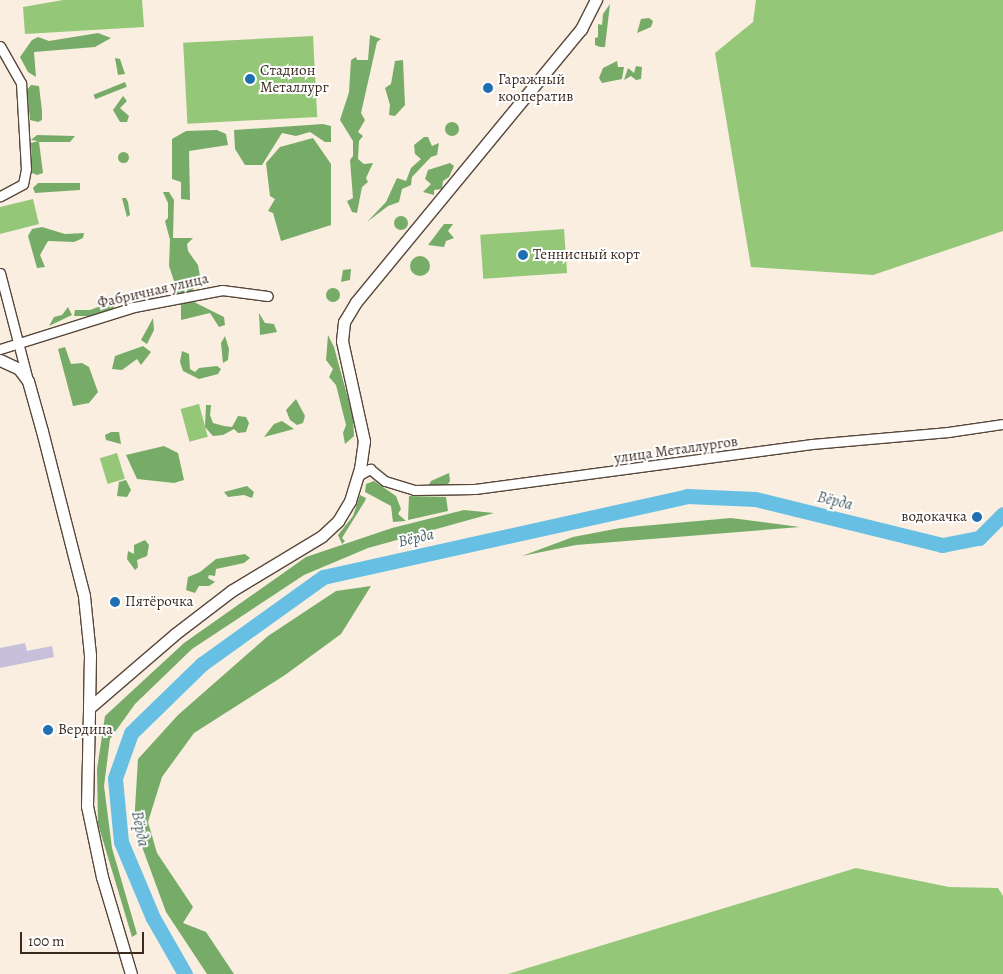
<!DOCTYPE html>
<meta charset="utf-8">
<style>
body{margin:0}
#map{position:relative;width:1003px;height:974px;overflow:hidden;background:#f9eedf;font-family:Alegreya,serif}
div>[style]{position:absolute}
.industrial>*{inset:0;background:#c6c0da}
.green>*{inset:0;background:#94c778;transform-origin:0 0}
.forest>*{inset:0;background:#77ac68;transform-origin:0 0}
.round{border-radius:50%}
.river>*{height:15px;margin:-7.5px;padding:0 7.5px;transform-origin:7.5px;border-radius:7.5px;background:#67c0e4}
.roads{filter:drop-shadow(1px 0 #58473b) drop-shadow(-1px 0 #58473b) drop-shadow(0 1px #58473b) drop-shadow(0 -1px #58473b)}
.minor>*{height:9px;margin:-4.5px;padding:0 4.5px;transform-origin:4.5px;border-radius:4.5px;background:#fff}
.tertiary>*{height:11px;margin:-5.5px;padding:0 5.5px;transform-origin:5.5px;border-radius:5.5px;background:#fff}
.dots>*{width:14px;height:14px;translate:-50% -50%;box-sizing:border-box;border:2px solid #fff;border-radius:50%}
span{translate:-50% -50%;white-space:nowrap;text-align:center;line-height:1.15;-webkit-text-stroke:4px #fff;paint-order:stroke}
.poi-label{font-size:15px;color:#3b2a1e}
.left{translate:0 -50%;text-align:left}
.right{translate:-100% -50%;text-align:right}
.street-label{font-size:15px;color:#3b2a1e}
.water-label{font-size:16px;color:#4a5e63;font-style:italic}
.scale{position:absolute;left:20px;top:932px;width:124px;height:22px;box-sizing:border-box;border:2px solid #3b2a1e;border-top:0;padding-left:6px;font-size:15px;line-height:18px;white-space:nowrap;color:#3b2a1e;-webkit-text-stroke:4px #fff;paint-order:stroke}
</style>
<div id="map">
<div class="industrial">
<div style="clip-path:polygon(25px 643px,27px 651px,52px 646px,54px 657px,0 668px,0 648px)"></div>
</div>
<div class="green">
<div style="clip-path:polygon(63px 0,142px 0,144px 27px,25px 34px,23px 7px)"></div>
<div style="clip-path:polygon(756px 0,1003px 0,1003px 231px,873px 275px,751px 267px,715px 53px,753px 22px)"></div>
<div style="left:313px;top:36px;width:81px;height:130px;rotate:87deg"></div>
<div style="clip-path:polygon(33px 199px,39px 224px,0 234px,0 207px)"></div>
<div style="left:564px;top:229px;width:44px;height:84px;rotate:86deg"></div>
<div style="left:199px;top:404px;width:34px;height:19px;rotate:75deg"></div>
<div style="left:117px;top:453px;width:27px;height:18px;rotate:73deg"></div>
<div style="clip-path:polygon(856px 868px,949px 887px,998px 888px,1003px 896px,1003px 974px,508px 974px)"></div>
</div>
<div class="forest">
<div style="clip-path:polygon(610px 4px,605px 47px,600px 47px,595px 45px,595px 38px,598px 37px,598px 24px,602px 25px,603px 14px)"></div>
<div style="clip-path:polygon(649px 18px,653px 21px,651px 27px,637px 33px,641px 19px)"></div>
<div style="clip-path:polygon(98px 33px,111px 38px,95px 47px,34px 52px,36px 77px,28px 72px,20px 57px,32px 40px,38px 37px,49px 41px)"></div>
<div style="clip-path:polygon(370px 35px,381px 39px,377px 42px,361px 113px,365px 120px,358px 132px,363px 136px,359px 141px,358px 159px,364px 164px,373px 163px,366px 178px,368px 182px,362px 187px,357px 213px,352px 212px,347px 201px,353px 198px,350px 160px,353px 156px,353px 141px,340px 120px,349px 92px,351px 60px,356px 57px,357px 60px,368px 60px)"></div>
<div style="clip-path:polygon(115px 58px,120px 59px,125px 74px,118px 75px)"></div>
<div style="clip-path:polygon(403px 60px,405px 105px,395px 116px,389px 115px,390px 105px,385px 88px,391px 84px,395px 61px)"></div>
<div style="clip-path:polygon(617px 61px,618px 67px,624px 67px,622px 79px,602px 83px,599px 78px,603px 68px)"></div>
<div style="clip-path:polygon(636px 66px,642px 67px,641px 79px,636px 80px,631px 76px,624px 80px,628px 68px,634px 73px)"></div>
<div style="left:125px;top:82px;width:5px;height:34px;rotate:68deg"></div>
<div style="clip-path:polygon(31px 85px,39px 86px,42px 111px,42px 120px,38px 122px,30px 120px,27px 90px)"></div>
<div style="clip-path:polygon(123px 96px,127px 101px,120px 108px,129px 116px,127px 122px,120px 122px,113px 110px)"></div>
<div class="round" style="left:445px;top:122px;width:14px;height:14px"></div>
<div style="clip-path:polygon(323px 124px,331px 126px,331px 142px,325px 142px,310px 132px,296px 136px,282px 133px,262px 165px,245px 165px,235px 149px,234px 130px)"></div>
<div style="clip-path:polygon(217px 130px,226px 134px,228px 145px,189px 151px,190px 200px,181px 199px,181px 182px,172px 179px,172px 139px,186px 131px)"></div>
<div style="clip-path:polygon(37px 135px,75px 136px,70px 142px,39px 142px,43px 173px,37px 175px,32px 173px,31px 143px,38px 141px,31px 140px)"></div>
<div style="clip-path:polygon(424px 137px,428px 137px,432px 146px,439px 143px,437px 155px,431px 157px,412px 177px,411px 185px,402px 189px,399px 202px,388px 206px,367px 222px,386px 202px,397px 178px,406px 181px,411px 168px,421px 159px,415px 154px,414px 145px)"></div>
<div style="clip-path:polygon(313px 138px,331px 164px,331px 225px,281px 241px,273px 213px,268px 211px,275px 199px,270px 196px,266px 163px,280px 147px)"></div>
<div class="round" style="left:117.5px;top:151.5px;width:11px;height:11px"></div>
<div style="clip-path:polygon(450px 163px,454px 166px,449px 177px,443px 181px,442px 189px,434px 190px,434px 195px,423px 192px,431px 184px,425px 179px,428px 170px)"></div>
<div style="clip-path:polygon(38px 183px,80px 183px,80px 190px,35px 193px,33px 188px)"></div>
<div style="clip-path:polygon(163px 192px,169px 192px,174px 200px,173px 238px,193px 238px,187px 244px,188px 251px,198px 265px,201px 282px,193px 289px,190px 300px,224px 317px,225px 325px,219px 327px,210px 313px,181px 320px,181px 303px,172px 294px,176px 287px,169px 266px,170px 240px,165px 221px,168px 218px,168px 203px)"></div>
<div style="clip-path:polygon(122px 198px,126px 198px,128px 202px,130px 215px,127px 217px)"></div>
<div class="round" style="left:394px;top:216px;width:14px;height:14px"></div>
<div style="clip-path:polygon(444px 224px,453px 224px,448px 231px,454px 238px,446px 241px,444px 247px,428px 245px)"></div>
<div style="clip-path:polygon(42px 227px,65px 234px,84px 233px,83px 238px,74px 242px,48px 241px,40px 255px,45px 267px,37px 268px,28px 236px,32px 229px)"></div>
<div class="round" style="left:410px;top:256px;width:20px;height:20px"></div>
<div style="clip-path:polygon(351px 269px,350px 280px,341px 282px,343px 270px)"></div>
<div class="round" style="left:326px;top:288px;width:14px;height:14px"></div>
<div style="clip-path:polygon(162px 292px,163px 294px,142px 302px,133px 303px,128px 300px)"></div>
<div style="clip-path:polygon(114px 301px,114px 309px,90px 316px,74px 316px,75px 310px,90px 310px)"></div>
<div style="clip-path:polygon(68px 307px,72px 315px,49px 326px,54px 317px,62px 315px)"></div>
<div style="clip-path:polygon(259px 313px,265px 323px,274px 324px,277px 332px,260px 335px)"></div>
<div style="clip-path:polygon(153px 318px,154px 330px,147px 344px,141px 340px)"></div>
<div style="clip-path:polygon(328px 335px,334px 347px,353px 417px,354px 436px,345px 444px,343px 433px,346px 425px,336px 385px,329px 377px,333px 369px,326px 360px)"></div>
<div style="clip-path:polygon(225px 336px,229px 349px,228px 360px,223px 363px,221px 343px)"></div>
<div style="clip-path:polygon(143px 346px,151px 352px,141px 365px,137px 359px,122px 370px,112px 369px,115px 356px)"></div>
<div style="clip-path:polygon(65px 347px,71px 364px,82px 363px,89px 367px,98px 392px,89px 403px,73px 406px,58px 349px)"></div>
<div style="clip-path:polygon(182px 351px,189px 354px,190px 369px,195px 372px,199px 368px,217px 366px,221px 369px,218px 374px,199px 379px,183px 371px,180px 362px)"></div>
<div style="clip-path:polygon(296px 399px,305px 416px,303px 423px,297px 425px,290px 420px,286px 410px)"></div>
<div style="clip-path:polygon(206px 405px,211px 405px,210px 415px,213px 423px,224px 426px,232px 427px,238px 416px,246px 417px,249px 423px,246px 432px,238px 433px,234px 429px,223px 435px,213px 436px,205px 427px)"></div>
<div style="clip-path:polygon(282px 421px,294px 429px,264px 437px,274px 424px)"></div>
<div style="clip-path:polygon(111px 432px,119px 432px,121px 444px,106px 440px,105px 435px)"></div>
<div style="clip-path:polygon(164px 446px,178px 453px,184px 480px,174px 483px,137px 479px,126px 455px)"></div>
<div style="clip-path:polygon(449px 473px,450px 481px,446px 487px,428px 487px,431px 481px)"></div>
<div style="clip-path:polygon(126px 480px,131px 490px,127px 497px,117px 496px,119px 482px)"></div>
<div style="clip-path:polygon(374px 481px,396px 496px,401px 509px,398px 514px,406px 521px,393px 522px,391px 506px,365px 492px,366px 484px)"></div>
<div style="clip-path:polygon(247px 486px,254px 492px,252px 498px,244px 495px,228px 497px,224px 492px)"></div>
<div style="clip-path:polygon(360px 495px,366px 498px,365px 501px,342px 538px,345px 541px,342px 544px,338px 535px,353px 516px)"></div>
<div style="clip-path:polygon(409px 496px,446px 497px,448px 511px,408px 520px)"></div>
<div style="clip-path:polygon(464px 510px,494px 513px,368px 548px,304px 575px,192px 649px,135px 704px,110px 739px,104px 786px,112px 848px,137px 934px,132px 937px,98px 824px,97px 769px,105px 716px,184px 643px,306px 557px,392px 528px)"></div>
<div style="clip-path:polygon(731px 518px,800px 527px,576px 545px,522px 556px,573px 537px,620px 528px)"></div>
<div style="clip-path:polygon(145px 540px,149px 545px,147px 556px,137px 560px,138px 567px,135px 570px,127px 559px,128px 551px,134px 554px,134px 545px)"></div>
<div style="clip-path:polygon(245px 554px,250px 558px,244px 563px,216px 569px,215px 576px,209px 575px,208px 578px,215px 582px,209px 586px,199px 586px,195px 593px,186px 590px,188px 577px,200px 572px,216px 559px)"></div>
<div style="clip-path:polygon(371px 586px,341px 634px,285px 675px,194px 733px,162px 777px,148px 822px,157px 853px,193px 907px,183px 923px,206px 932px,234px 974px,207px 974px,166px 912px,134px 825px,138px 759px,178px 715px,268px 636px,336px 591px)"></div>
</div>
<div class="river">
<div style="left:185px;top:974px;width:64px;rotate:-119.7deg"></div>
<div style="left:153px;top:918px;width:82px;rotate:-112.8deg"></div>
<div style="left:121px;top:842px;width:64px;rotate:-95.4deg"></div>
<div style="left:115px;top:778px;width:48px;rotate:-70.4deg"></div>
<div style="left:131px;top:733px;width:99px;rotate:-44.2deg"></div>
<div style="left:202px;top:664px;width:149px;rotate:-35.7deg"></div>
<div style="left:323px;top:577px;width:373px;rotate:-12.5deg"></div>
<div style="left:687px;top:496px;width:68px;rotate:2.5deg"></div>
<div style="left:755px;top:499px;width:193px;rotate:13.8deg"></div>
<div style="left:942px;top:545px;width:38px;rotate:-11deg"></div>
<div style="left:979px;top:538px;width:34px;rotate:-45deg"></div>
</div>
<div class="roads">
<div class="minor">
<div style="left:0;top:46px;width:43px;rotate:60.4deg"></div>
<div style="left:21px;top:83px;width:86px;rotate:86.7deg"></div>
<div style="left:26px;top:169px;width:15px;rotate:101deg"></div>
<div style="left:23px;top:184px;width:26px;rotate:152deg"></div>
<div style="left:0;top:273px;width:107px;rotate:75.4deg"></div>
<div style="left:0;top:349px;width:140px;rotate:-17.4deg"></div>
<div style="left:134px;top:307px;width:90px;rotate:-10.9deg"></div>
<div style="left:222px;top:290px;width:46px;rotate:7.4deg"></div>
<div style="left:359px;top:475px;width:13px;rotate:-29deg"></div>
<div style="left:370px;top:469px;width:19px;rotate:39deg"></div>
<div style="left:385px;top:481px;width:30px;rotate:17deg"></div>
<div style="left:414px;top:490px;width:61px;rotate:-0.9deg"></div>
<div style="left:475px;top:489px;width:340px;rotate:-7.6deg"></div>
<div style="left:812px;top:444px;width:137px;rotate:-5deg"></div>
<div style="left:948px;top:432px;width:56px;rotate:-8.3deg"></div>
</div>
<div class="tertiary">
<div style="left:0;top:360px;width:21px;rotate:25deg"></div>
<div style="left:19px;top:369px;width:15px;rotate:53deg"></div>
<div style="left:28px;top:381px;width:52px;rotate:74.4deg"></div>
<div style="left:42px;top:431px;width:170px;rotate:75.7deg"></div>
<div style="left:84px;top:596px;width:59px;rotate:84.2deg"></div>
<div style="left:90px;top:655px;width:53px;rotate:91.1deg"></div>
<div style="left:131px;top:974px;width:101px;rotate:-106.6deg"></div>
<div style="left:102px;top:877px;width:73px;rotate:-101.9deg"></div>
<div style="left:87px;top:806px;width:98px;rotate:-88.8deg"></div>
<div style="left:89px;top:708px;width:113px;rotate:-40.7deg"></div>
<div style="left:175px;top:634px;width:71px;rotate:-37.5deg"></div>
<div style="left:231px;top:591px;width:106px;rotate:-31.1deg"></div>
<div style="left:322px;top:536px;width:22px;rotate:-43deg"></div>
<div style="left:338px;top:521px;width:23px;rotate:-59deg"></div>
<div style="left:350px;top:501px;width:34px;rotate:-73deg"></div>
<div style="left:360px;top:469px;width:28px;rotate:-82deg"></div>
<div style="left:364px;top:441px;width:102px;rotate:-102.4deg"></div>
<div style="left:342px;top:341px;width:19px;rotate:-84deg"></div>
<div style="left:344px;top:322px;width:23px;rotate:-59deg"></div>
<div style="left:356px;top:302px;width:354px;rotate:-50.5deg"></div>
<div style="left:581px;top:29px;width:33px;rotate:-63deg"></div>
</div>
</div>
<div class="dots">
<div style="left:250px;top:79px;background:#1f6fb2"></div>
<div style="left:488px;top:88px;background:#1f6fb2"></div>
<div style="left:523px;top:255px;background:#1f6fb2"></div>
<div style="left:977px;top:517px;background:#1f6fb2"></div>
<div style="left:115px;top:602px;background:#1f6fb2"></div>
<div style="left:48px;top:730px;background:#1f6fb2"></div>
</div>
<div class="poi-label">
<span class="left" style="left:260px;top:79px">Стадион<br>Металлург</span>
<span class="left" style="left:498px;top:88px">Гаражный<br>кооператив</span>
<span class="left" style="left:533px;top:255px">Теннисный корт</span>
<span class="right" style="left:967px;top:517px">водокачка</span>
<span class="left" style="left:125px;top:602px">Пятёрочка</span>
<span class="left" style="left:58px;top:730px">Вердица</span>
</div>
<div class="street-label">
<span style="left:153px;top:291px;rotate:-13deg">Фабричная улица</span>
<span style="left:676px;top:450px;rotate:-8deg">улица Металлургов</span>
</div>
<div class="water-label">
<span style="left:835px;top:501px;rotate:14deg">Вёрда</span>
<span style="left:416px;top:538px;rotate:-13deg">Вёрда</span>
<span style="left:140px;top:829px;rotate:79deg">Вёрда</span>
</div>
<div class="scale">100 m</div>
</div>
